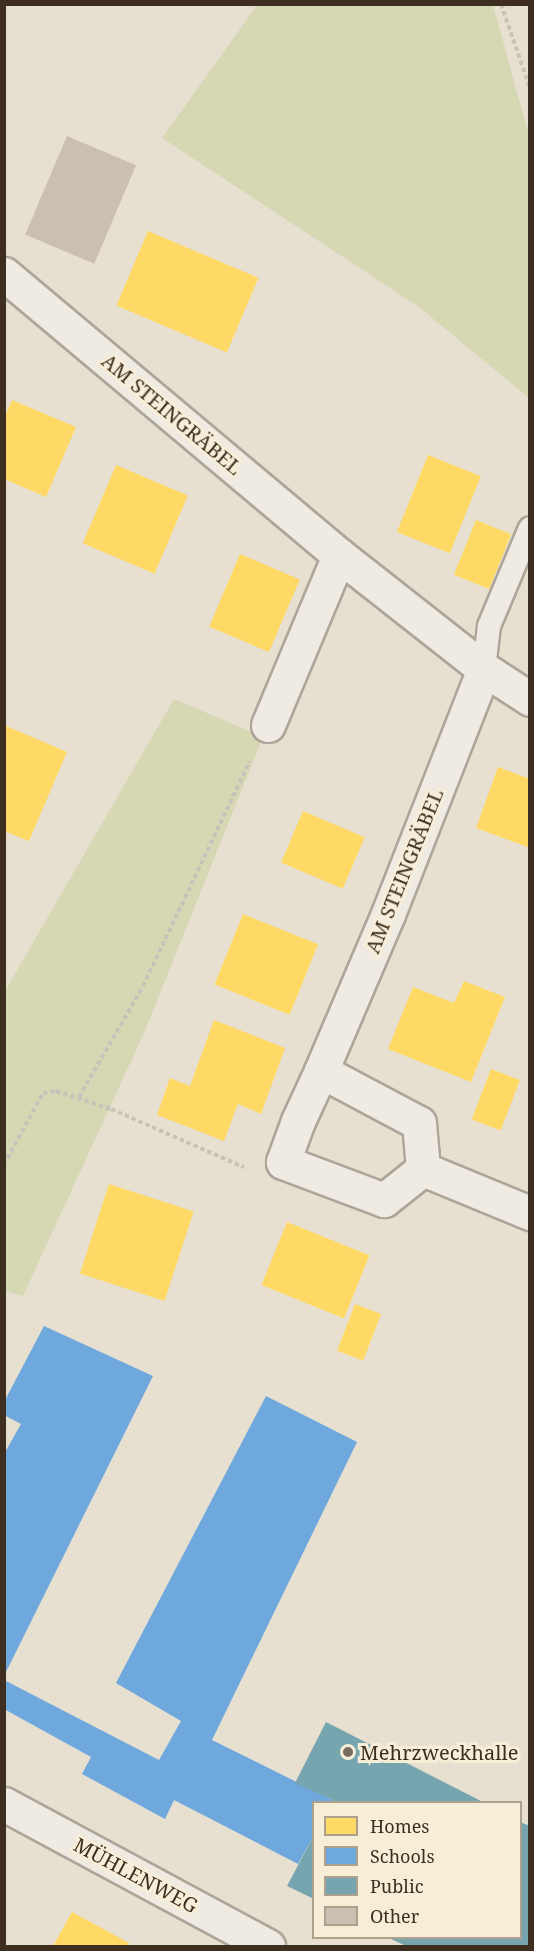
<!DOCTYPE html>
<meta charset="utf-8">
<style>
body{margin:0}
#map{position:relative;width:534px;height:1951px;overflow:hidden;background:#e7e0d1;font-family:"Noto Serif",serif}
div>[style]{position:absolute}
.green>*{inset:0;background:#d6d7b3}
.homes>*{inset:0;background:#ffd966;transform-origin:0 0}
.schools>*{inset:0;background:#6fa8dc}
.public>*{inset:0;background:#76a5af}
.building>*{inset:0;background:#cbbfb2;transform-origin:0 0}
.path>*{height:4px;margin-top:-2px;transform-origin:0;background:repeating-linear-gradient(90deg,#c8c2b9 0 4.5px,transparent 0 7.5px)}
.roads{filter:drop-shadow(2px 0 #ada599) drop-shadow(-2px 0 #ada599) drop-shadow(0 2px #ada599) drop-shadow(0 -2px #ada599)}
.service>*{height:22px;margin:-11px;padding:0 11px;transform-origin:11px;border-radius:11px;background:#efebe3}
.minor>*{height:33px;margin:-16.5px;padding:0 16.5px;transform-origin:16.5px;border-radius:16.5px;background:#efebe3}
.dots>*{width:16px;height:16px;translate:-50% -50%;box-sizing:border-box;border:3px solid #f7eed8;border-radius:50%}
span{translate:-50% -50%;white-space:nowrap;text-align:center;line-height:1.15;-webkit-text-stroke:6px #f7eed8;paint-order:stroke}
.street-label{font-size:20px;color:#3d2e20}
.poi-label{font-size:20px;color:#3d2e20}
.left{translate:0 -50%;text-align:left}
.frame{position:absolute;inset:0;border:6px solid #3d2e20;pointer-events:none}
.legend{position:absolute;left:312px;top:1801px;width:210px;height:138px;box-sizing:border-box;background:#f7eed8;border:2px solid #ada18e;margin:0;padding:8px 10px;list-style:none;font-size:18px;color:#3d2e20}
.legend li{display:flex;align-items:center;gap:12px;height:30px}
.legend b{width:30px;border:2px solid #ada18e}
</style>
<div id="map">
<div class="green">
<div style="clip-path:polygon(258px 4px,493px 5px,529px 136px,529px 398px,419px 307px,162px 138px)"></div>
<div style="clip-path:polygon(174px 699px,263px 737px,144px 1033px,23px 1296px,5px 1291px,5px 991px)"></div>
</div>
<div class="homes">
<div style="left:148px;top:231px;width:120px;height:81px;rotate:23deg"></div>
<div style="clip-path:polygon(12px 400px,76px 427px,46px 497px,4px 479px,4px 418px)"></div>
<div style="left:428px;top:455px;width:57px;height:83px;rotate:22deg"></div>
<div style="left:116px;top:465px;width:78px;height:85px;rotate:23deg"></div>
<div style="left:476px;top:520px;width:38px;height:59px;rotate:22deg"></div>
<div style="left:240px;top:554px;width:65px;height:79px;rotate:23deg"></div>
<div style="clip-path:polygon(4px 725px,67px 752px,29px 841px,4px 831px)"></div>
<div style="clip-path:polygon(498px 767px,530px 779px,530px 848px,476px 828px)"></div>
<div style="left:303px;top:811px;width:67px;height:56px;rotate:23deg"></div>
<div style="left:243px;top:914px;width:81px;height:76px;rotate:22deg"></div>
<div style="clip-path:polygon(464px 981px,505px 997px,471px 1082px,388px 1049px,413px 987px,454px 1003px)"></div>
<div style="clip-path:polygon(214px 1020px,285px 1048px,261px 1114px,238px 1104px,224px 1141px,157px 1115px,170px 1078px,190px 1086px)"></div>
<div style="left:491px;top:1069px;width:31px;height:54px;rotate:21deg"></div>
<div style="left:109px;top:1184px;width:89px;height:94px;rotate:18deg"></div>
<div style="left:287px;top:1222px;width:89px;height:68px;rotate:22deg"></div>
<div style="left:355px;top:1304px;width:28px;height:50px;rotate:21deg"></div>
<div style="clip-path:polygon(72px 1912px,129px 1943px,128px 1946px,53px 1946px)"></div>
</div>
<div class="schools">
<div style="clip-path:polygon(44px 1326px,153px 1376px,4px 1676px,4px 1454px,21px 1424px,4px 1415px,4px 1402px)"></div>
<div style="clip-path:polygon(266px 1396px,357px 1442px,212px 1740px,333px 1800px,331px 1802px,314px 1802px,314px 1835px,298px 1864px,174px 1800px,165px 1819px,82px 1774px,91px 1757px,4px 1709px,4px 1680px,159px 1760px,181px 1721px,116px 1683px)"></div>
</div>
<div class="public">
<div style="clip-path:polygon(326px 1722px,483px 1802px,331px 1802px,333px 1800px,295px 1783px)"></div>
<div style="clip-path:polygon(520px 1822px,530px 1826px,530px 1946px,406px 1946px,389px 1938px,520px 1938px)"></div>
<div style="clip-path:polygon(314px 1835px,314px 1899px,287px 1886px)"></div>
</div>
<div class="building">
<div style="left:67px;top:136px;width:75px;height:107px;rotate:23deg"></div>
</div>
<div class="path">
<div style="left:501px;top:4px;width:89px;rotate:71deg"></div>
<div style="left:79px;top:1097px;width:128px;rotate:-60deg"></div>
<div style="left:143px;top:986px;width:249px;rotate:-64.6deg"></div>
<div style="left:4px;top:1165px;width:82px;rotate:-61.6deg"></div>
<div style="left:43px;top:1093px;width:13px;rotate:-9deg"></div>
<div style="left:56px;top:1091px;width:58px;rotate:18.1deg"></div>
<div style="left:111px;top:1109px;width:145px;rotate:23.6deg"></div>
</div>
<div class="roads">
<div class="service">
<div style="left:484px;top:669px;width:43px;rotate:-83.4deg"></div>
<div style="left:489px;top:626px;width:106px;rotate:-67.3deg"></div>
</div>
<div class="minor">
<div style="left:4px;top:274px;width:437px;rotate:40deg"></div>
<div style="left:268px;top:725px;width:184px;rotate:-67.3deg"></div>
<div style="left:339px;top:555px;width:184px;rotate:38.2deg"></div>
<div style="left:484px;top:669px;width:55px;rotate:33.1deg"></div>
<div style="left:321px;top:1071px;width:171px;rotate:-66.9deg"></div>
<div style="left:388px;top:914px;width:263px;rotate:-68.6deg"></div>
<div style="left:321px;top:1071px;width:111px;rotate:28deg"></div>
<div style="left:419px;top:1123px;width:46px;rotate:85deg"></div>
<div style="left:423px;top:1169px;width:50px;rotate:141.5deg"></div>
<div style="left:384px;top:1200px;width:108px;rotate:-159.4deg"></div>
<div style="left:283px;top:1162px;width:44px;rotate:-69.9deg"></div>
<div style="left:298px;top:1121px;width:55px;rotate:-65.3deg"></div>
<div style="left:423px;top:1169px;width:116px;rotate:22.4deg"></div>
<div style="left:4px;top:1804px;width:300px;rotate:28.3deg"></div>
</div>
</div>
<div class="dots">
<div style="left:348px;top:1752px;background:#786c5e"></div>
</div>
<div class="street-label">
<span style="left:172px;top:414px;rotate:40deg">AM STEINGRÄBEL</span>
<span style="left:404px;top:871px;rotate:-68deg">AM STEINGRÄBEL</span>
<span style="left:136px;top:1875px;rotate:28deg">MÜHLENWEG</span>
</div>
<div class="poi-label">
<span class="left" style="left:360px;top:1752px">Mehrzweckhalle</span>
</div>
<div class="frame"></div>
<ul class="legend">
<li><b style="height:16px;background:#ffd966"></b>Homes</li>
<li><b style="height:16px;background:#6fa8dc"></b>Schools</li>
<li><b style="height:16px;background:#76a5af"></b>Public</li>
<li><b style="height:16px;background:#cbbfb2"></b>Other</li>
</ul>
</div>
